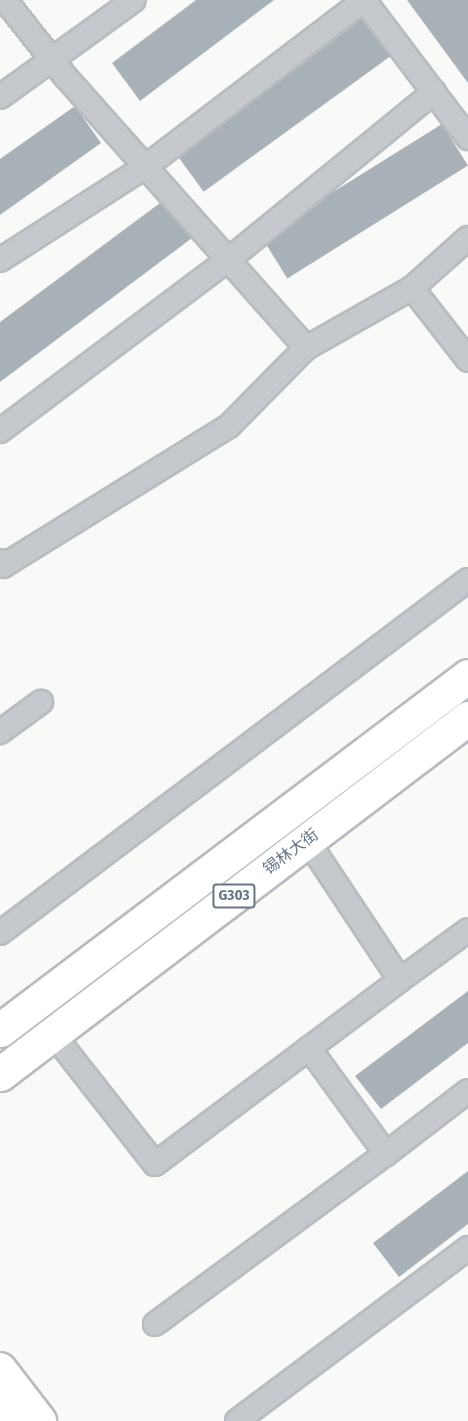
<!DOCTYPE html>
<meta charset="utf-8">
<style>
body{margin:0}
#map{position:relative;width:468px;height:1421px;overflow:hidden;background:#f9f9f7;font-family:"Fira Sans Condensed","Noto Sans SC",sans-serif}
div>[style]{position:absolute}
.building>*{inset:0;background:#a9b1b8;transform-origin:0 0}
.roads{filter:drop-shadow(2px 0 #b7bcc1) drop-shadow(-2px 0 #b7bcc1) drop-shadow(0 2px #b7bcc1) drop-shadow(0 -2px #b7bcc1)}
.street>*{height:22px;margin:-11px;padding:0 11px;transform-origin:11px;border-radius:11px;background:#c5c8cc}
.secondary>*{height:32px;margin:-16px;padding:0 16px;transform-origin:16px;border-radius:16px;background:#fff}
.highway>*{height:33px;margin:-16.5px;padding:0 16.5px;transform-origin:16.5px;border-radius:16.5px;background:#fff}
span{translate:-50% -50%;white-space:nowrap;text-align:center;line-height:1.15;-webkit-text-stroke:6px #fff;paint-order:stroke}
.shield-label span{padding:2px 4px;background:#fff;border:2px solid;border-radius:4px;-webkit-text-stroke-width:0}
.shield-label{font-size:15px;color:#687787;font-weight:700}
.street-label{font-size:16px;color:#687787}
</style>
<div id="map">
<div class="building">
<div style="clip-path:polygon(196px 0,274px 0,140px 101px,112px 63px)"></div>
<div style="clip-path:polygon(407px 0,468px 0,468px 83px)"></div>
<div style="left:365px;top:14px;width:49px;height:235px;rotate:54deg"></div>
<div style="clip-path:polygon(75px 106px,101px 143px,0 215px,0 159px)"></div>
<div style="left:442px;top:124px;width:49px;height:213px;rotate:58deg"></div>
<div style="clip-path:polygon(164px 200px,192px 238px,0 382px,0 322px)"></div>
<div style="clip-path:polygon(468px 991px,468px 1043px,381px 1109px,355px 1076px)"></div>
<div style="clip-path:polygon(468px 1171px,468px 1224px,399px 1277px,373px 1243px)"></div>
</div>
<div class="roads">
<div class="street">
<div style="left:5px;top:0;width:95px;rotate:51.8deg"></div>
<div style="left:64px;top:75px;width:365px;rotate:48.4deg"></div>
<div style="left:364px;top:0;width:173px;rotate:53deg"></div>
<div style="left:0;top:97px;width:165px;rotate:-35.9deg"></div>
<div style="left:0;top:260px;width:172px;rotate:-32.7deg"></div>
<div style="left:145px;top:167px;width:275px;rotate:-37.3deg"></div>
<div style="left:412px;top:288px;width:75px;rotate:-41.8deg"></div>
<div style="left:0;top:431px;width:285px;rotate:-36.9deg"></div>
<div style="left:228px;top:260px;width:266px;rotate:-39.2deg"></div>
<div style="left:0;top:561px;width:6px;rotate:59deg"></div>
<div style="left:3px;top:566px;width:266px;rotate:-31.8deg"></div>
<div style="left:229px;top:426px;width:110px;rotate:-45.4deg"></div>
<div style="left:306px;top:348px;width:122px;rotate:-29.5deg"></div>
<div style="left:412px;top:288px;width:91px;rotate:52.1deg"></div>
<div style="left:0;top:732px;width:51px;rotate:-36.2deg"></div>
<div style="left:307px;top:840px;width:168px;rotate:56.4deg"></div>
<div style="left:400px;top:980px;width:84px;rotate:-36.3deg"></div>
<div style="left:0;top:933px;width:586px;rotate:-37.03deg"></div>
<div style="left:53px;top:1034px;width:165px;rotate:51.9deg"></div>
<div style="left:155px;top:1164px;width:306px;rotate:-36.9deg"></div>
<div style="left:386px;top:1154px;width:103px;rotate:-37.5deg"></div>
<div style="left:155px;top:1324px;width:287px;rotate:-36.4deg"></div>
<div style="left:386px;top:1154px;width:131px;rotate:-126deg"></div>
<div style="left:237px;top:1421px;width:289px;rotate:-36.8deg"></div>
</div>
<div class="secondary">
<div style="left:0;top:1369px;width:66px;rotate:52.4deg"></div>
<div style="left:0;top:1409px;width:15px;rotate:53deg"></div>
</div>
<div class="highway">
<div style="left:0;top:1030px;width:587px;rotate:-37.1deg"></div>
<div style="left:0;top:1074px;width:588px;rotate:-37.26deg"></div>
</div>
</div>
<div class="shield-label">
<span style="left:234px;top:896px">G303</span>
</div>
<div class="street-label">
<span style="left:291px;top:852px;rotate:-37deg">锡林大街</span>
</div>
</div>
